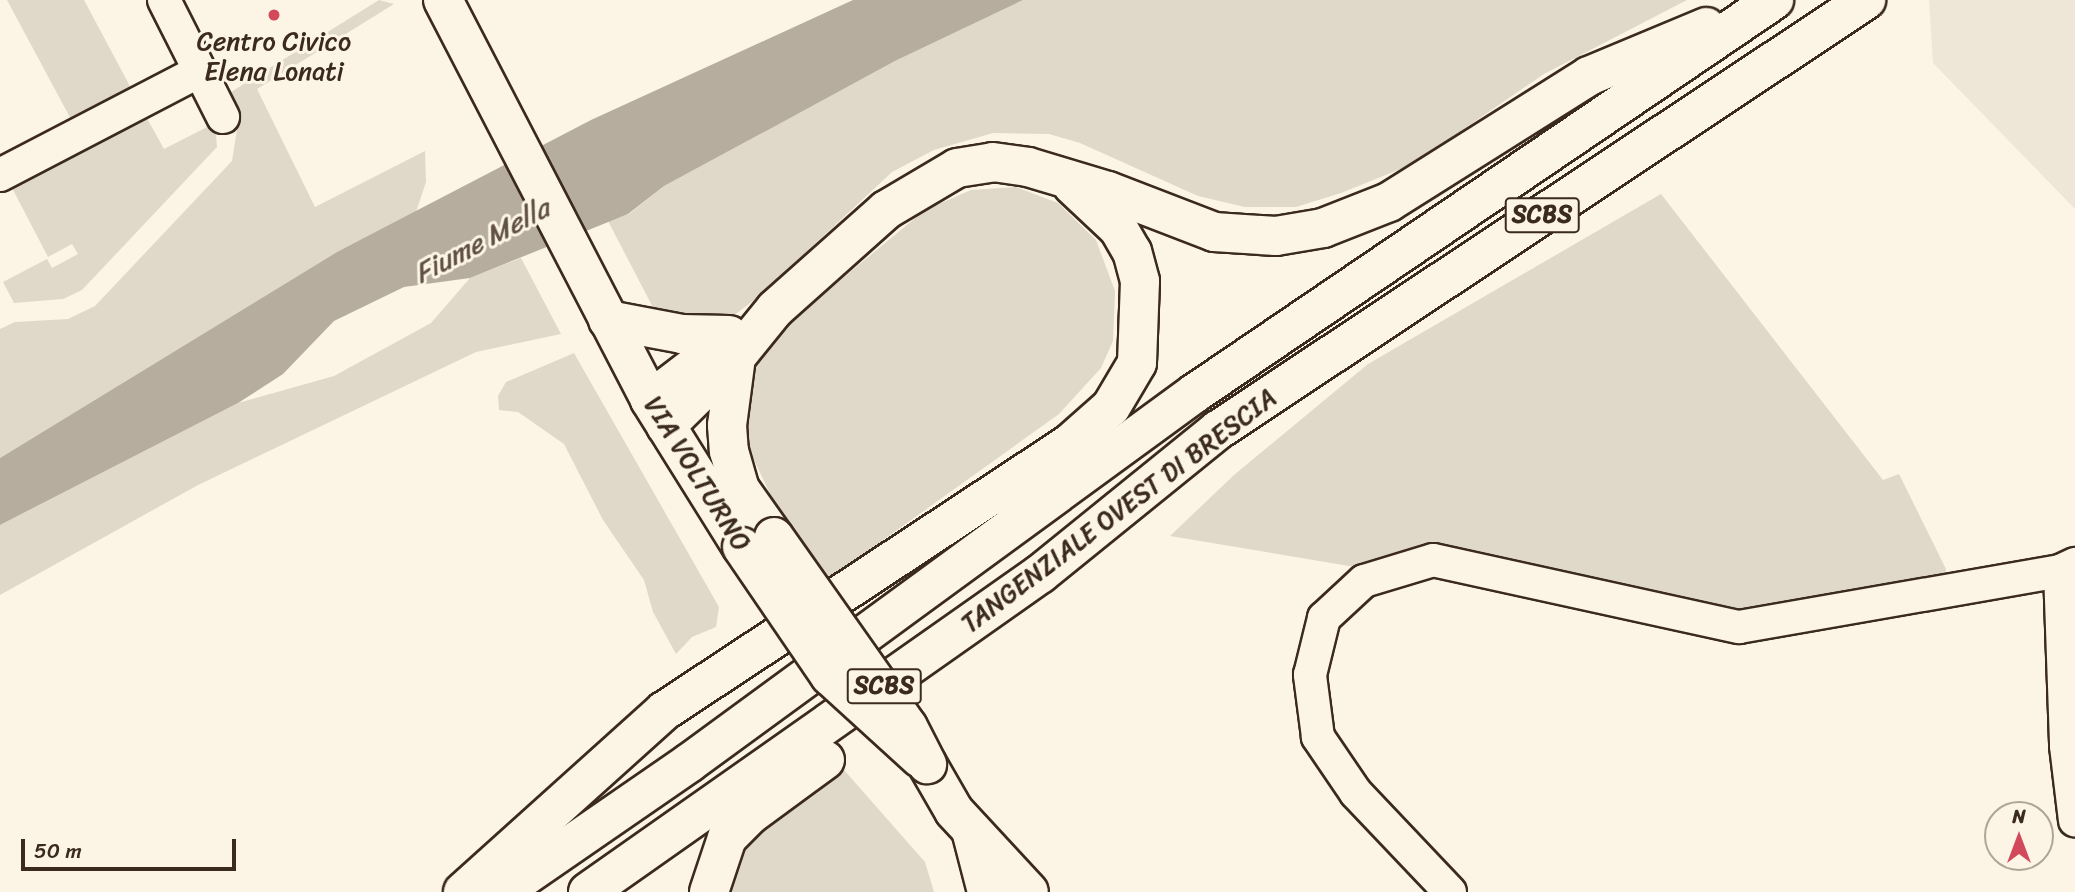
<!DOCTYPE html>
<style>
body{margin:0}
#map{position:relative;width:2075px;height:892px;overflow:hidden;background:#fcf5e5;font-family:Sriracha,sans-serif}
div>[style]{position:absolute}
.built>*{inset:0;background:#eee6d6}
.green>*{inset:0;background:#e0d8c8}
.water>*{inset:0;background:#b7ad9e}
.roads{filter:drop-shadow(2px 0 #3b2a1e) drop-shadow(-2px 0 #3b2a1e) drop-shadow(0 2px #3b2a1e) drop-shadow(0 -2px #3b2a1e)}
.street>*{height:32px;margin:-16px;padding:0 16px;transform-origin:16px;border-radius:16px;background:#fcf5e5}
.secondary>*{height:38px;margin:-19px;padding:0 19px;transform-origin:19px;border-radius:19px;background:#fcf5e5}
.highway>*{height:38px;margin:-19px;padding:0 19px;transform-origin:19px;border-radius:19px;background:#fcf5e5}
.bridges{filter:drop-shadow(2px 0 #3b2a1e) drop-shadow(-2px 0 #3b2a1e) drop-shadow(0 2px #3b2a1e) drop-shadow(0 -2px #3b2a1e)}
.secondary-bridge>*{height:38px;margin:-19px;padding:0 19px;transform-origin:19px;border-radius:19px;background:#fcf5e5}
.highway-bridge>*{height:38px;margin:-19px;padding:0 19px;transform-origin:19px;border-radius:19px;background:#fcf5e5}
.dots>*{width:19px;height:19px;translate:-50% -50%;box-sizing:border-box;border:4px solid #fcf5e5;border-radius:50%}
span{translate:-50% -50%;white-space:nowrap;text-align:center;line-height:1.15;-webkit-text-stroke:6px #fcf5e5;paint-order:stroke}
.shield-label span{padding:2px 5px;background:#fcf5e5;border:2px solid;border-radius:5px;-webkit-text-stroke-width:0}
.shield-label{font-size:24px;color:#3b2a1e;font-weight:700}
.poi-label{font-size:26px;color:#3b2a1e}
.street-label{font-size:26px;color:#3b2a1e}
.water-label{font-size:28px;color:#605144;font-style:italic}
.north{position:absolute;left:1984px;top:801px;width:70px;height:70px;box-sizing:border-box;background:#fcf5e5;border:2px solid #afa495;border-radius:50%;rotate:0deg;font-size:19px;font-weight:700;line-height:28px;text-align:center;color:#3b2a1e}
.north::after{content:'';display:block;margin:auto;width:24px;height:32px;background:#d1495b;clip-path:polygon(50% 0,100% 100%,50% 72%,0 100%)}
.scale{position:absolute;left:21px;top:839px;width:215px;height:32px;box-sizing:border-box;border:4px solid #3b2a1e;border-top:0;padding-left:9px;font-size:21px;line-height:24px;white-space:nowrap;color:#3b2a1e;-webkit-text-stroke:5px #fcf5e5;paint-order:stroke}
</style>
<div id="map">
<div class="built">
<div style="clip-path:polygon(1929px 0,2075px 0,2075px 209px,1933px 63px)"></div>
</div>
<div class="green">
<div style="clip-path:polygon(7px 0,84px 0,133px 92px,73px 123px)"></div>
<div style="clip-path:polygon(379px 0,394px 4px,257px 89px,315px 207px,425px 151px,426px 182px,416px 212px,337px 252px,0 458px,0 329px,15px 322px,68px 319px,95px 306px,232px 161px,237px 129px,223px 97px)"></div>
<div style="clip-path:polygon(1023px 0,1687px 0,1544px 74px,1413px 164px,1341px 193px,1296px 207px,1245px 207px,1198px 196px,1080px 143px,1049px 134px,993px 133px,934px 150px,892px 172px,757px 298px,729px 319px,659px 319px,608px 221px,629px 214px,664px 186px,895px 61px)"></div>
<div style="clip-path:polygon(144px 113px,164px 149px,215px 123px,217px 147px,82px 290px,63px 299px,14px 303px,3px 282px,47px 259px,52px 268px,78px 254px,72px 244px,48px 257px,10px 184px)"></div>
<div style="clip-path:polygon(1016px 187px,1058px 203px,1096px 240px,1115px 291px,1113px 341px,1101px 368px,1059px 414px,826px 581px,773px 500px,748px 447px,744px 426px,751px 375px,760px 355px,780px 330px,925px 210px,971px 190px)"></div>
<div style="clip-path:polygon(1661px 194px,1883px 480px,1899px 474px,1946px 569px,1943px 582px,1754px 615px,1433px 552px,1361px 568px,1170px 536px,1234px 475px,1368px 364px)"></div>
<div style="clip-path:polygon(521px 258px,561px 334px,476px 352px,198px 485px,0 595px,0 525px,238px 403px,334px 376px,431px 323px,470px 278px)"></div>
<div style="clip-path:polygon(574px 353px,719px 607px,716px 627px,692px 637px,676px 654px,653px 612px,644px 580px,603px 520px,564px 444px,518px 412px,499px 410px,498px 396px,506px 382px)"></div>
<div style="clip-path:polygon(844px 770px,925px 862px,934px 892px,722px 892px,747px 838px)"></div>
</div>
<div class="water">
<div style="clip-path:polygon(853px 0,1023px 0,895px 61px,779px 124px,664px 186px,628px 214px,470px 278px,404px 287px,334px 321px,283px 374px,238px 403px,0 525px,0 458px,337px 252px,591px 120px)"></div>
</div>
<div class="roads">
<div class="street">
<div style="left:164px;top:0;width:131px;rotate:63.2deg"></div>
<div style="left:0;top:175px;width:225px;rotate:-27.5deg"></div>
<div style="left:2060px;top:571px;width:175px;rotate:88deg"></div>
<div style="left:2066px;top:746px;width:75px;rotate:83.1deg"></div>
<div style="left:1450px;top:892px;width:137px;rotate:-133.5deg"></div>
<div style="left:1356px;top:793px;width:68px;rotate:-124.2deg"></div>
<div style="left:1318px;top:737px;width:63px;rotate:-97.4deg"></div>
<div style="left:1310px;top:675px;width:59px;rotate:-76.2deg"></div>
<div style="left:1324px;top:618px;width:54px;rotate:-42.8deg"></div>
<div style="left:1364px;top:581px;width:72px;rotate:-16.9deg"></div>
<div style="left:1433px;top:560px;width:313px;rotate:12.4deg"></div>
<div style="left:1739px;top:627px;width:326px;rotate:-9.9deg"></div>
<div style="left:2060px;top:571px;width:17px;rotate:-25deg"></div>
</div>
<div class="secondary">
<div style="left:443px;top:0;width:450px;rotate:62.6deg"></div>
<div style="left:650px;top:400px;width:173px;rotate:58deg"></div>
<div style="left:927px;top:764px;width:54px;rotate:60.1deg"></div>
<div style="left:954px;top:811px;width:110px;rotate:47.2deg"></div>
</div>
<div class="highway">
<div style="left:608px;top:320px;width:75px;rotate:10.7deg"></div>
<div style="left:682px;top:334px;width:47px;rotate:1.2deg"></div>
<div style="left:736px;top:357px;width:69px;rotate:97.5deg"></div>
<div style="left:727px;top:425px;width:26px;rotate:86deg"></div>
<div style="left:729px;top:451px;width:40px;rotate:74deg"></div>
<div style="left:740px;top:489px;width:59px;rotate:54.7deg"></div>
<div style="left:650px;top:400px;width:69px;rotate:-37.4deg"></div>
<div style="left:666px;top:426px;width:98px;rotate:-44.6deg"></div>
<div style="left:736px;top:357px;width:62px;rotate:-50.9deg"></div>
<div style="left:775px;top:309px;width:149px;rotate:-41.7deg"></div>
<div style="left:886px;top:210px;width:82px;rotate:-30.6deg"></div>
<div style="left:957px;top:168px;width:36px;rotate:-9deg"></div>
<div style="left:993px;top:162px;width:35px;rotate:8deg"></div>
<div style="left:1028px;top:167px;width:84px;rotate:16.7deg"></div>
<div style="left:1108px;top:191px;width:114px;rotate:21.1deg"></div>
<div style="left:1214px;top:232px;width:62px;rotate:3.7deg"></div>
<div style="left:1276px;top:236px;width:48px;rotate:-9.7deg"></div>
<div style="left:1323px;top:228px;width:71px;rotate:-21.5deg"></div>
<div style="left:1389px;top:202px;width:236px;rotate:-32.2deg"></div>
<div style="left:1589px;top:76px;width:127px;rotate:-22.7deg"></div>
<div style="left:971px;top:830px;width:64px;rotate:75.5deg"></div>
<div style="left:463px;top:892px;width:270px;rotate:-42deg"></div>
<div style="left:664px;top:711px;width:484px;rotate:-33.4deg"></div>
<div style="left:1068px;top:445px;width:57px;rotate:-41.5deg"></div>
<div style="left:1111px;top:407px;width:51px;rotate:-59.4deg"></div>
<div style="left:1137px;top:363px;width:82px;rotate:-87.9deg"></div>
<div style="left:1140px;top:281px;width:30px;rotate:-105deg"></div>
<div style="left:1132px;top:252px;width:28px;rotate:-120deg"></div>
<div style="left:1118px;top:228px;width:62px;rotate:-137deg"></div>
<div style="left:502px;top:892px;width:227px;rotate:-34.6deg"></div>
<div style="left:689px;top:763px;width:627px;rotate:-36.18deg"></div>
<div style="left:1195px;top:393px;width:700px;rotate:-34.17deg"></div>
<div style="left:588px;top:892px;width:553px;rotate:-35.13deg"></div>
<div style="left:1040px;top:574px;width:229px;rotate:-39deg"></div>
<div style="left:1218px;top:430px;width:778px;rotate:-33.57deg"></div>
<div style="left:709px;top:892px;width:57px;rotate:-71.6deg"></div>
<div style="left:727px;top:838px;width:33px;rotate:-45deg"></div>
<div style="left:750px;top:815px;width:93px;rotate:-36.3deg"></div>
</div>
</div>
<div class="bridges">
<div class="secondary-bridge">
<div style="left:742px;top:547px;width:156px;rotate:55.7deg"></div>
<div style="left:830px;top:676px;width:122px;rotate:42.3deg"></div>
</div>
<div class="highway-bridge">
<div style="left:774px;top:537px;width:232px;rotate:54.8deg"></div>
<div style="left:908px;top:727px;width:42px;rotate:62.8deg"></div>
</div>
</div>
<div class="dots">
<div style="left:274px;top:15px;background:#d1495b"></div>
</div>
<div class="shield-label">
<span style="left:1542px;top:215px">SCBS</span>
<span style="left:884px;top:686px">SCBS</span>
</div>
<div class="poi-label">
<span style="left:274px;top:57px">Centro Civico<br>Elena Lonati</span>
</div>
<div class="street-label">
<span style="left:697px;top:474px;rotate:58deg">VIA VOLTURNO</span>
<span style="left:1119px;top:511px;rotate:-37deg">TANGENZIALE OVEST DI BRESCIA</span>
</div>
<div class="water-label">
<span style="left:482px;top:241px;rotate:-28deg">Fiume Mella</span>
</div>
<div class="north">N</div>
<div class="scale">50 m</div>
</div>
